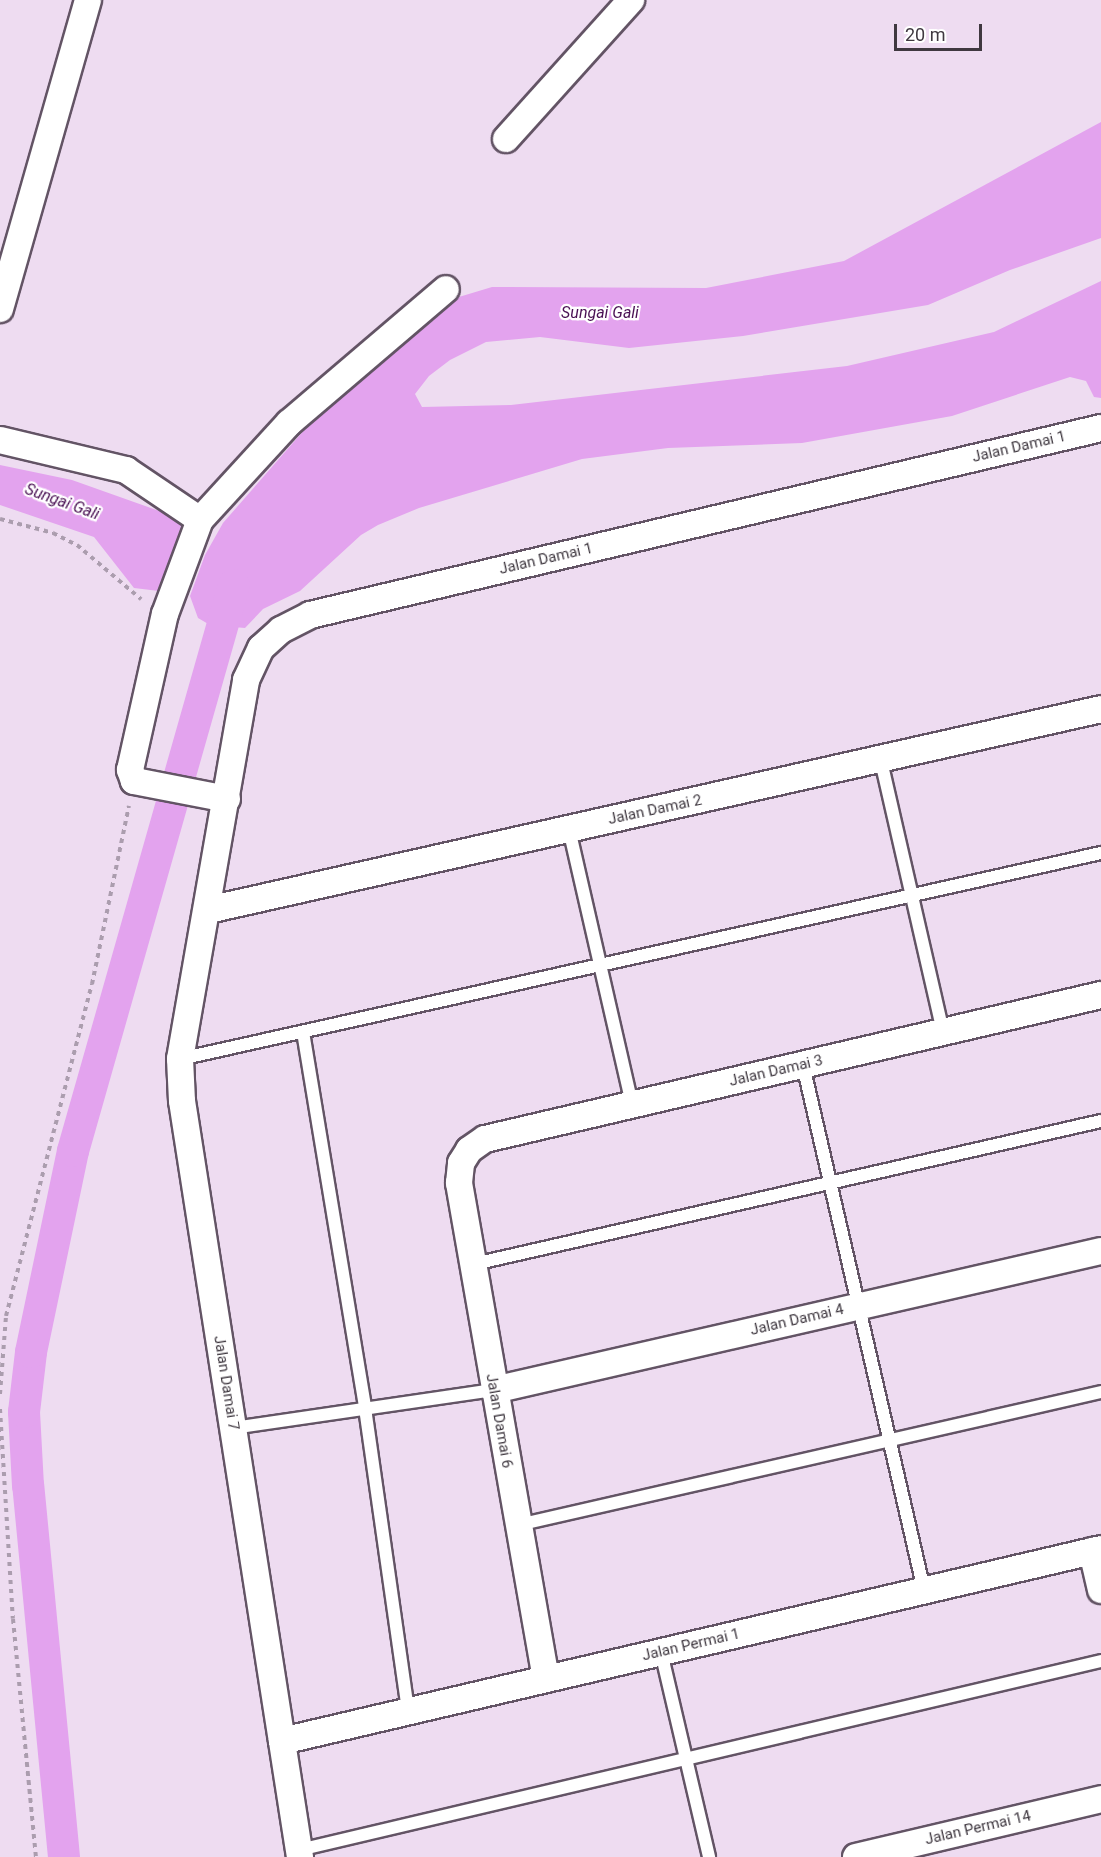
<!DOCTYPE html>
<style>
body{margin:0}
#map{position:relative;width:1101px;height:1857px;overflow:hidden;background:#eedcf1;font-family:Roboto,sans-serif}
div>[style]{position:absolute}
.water>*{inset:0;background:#e3a3ee}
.canal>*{height:32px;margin:-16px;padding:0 16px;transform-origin:16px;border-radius:16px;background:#e3a3ee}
.path>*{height:4px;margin-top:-2px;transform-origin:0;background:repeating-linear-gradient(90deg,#ab9dae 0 4.5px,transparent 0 9px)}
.roads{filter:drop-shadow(2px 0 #635465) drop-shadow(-2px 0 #635465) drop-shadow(0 2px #635465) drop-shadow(0 -2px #635465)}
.service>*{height:12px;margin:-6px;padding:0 6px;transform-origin:6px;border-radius:6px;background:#fff}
.minor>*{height:26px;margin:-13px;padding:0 13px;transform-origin:13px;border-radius:13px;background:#fff}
span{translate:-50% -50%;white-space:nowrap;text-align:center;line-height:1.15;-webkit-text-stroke:4.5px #fff;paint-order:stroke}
.street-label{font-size:15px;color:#3f3840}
.water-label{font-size:16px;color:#4a1154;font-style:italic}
.scale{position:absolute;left:894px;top:24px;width:88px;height:27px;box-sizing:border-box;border:3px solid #3f3840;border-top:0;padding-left:8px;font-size:18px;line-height:21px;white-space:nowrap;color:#3f3840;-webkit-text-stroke:4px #fff;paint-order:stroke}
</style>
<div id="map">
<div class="water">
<div style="clip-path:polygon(1101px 122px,1101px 238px,1010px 270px,928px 305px,743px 336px,629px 348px,540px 337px,486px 342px,450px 360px,429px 376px,415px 394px,422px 407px,511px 405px,847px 366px,994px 332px,1101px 281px,1101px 398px,1094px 397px,1086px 381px,1070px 377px,952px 416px,802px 443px,668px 448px,582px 459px,419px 508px,378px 525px,361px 535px,300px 591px,263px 609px,245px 628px,210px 625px,198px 618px,190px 596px,205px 555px,223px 523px,326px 405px,449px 300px,492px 287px,706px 288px,844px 261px)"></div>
<div style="clip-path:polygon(0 465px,72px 480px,179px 518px,182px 533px,166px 583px,159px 591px,134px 588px,94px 537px,0 505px)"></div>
</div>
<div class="canal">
<div style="left:64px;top:1857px;width:373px;rotate:-95.5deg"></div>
<div style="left:28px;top:1486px;width:74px;rotate:-93.1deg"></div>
<div style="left:24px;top:1412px;width:60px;rotate:-83.3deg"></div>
<div style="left:31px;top:1352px;width:205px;rotate:-78.2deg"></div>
<div style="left:73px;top:1151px;width:588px;rotate:-74.12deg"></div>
</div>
<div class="path">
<div style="left:0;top:519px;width:55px;rotate:14.8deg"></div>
<div style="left:53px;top:533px;width:27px;rotate:27deg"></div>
<div style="left:77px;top:545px;width:84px;rotate:40.2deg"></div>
<div style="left:0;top:1394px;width:78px;rotate:-85.6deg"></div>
<div style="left:6px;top:1316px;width:343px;rotate:-75.5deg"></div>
<div style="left:92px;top:984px;width:182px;rotate:-78.3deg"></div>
<div style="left:0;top:1409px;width:210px;rotate:86.5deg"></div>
<div style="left:13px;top:1619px;width:239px;rotate:84.5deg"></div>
</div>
<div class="roads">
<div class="service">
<div style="left:881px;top:761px;width:278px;rotate:77.1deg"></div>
<div style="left:569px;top:829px;width:282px;rotate:77.1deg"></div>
<div style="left:303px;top:1032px;width:381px;rotate:80.6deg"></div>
<div style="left:365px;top:1408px;width:306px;rotate:81.9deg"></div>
<div style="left:180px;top:1059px;width:944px;rotate:-12.61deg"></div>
<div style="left:803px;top:1065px;width:539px;rotate:77.02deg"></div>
<div style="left:474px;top:1264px;width:643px;rotate:-12.85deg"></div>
<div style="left:233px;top:1428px;width:264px;rotate:-8.3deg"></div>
<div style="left:518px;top:1525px;width:598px;rotate:-12.85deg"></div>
<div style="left:661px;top:1652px;width:211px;rotate:76.8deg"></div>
<div style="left:299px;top:1850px;width:824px;rotate:-13.26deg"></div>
</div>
<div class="minor">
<div style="left:506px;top:139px;width:187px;rotate:-48deg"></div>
<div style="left:0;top:309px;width:321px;rotate:-74.1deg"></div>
<div style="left:0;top:440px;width:130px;rotate:13.4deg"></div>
<div style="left:126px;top:470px;width:89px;rotate:34deg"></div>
<div style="left:227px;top:799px;width:95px;rotate:-169deg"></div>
<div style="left:134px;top:781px;width:12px;rotate:-110deg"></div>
<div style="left:130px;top:770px;width:160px;rotate:-77.4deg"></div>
<div style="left:165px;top:614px;width:100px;rotate:-69.6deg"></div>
<div style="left:200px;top:520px;width:132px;rotate:-47.5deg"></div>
<div style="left:289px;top:423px;width:206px;rotate:-40.5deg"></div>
<div style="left:208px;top:910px;width:915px;rotate:-12.68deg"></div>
<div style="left:494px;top:1390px;width:623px;rotate:-12.9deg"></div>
<div style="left:1092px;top:1551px;width:40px;rotate:77deg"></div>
<div style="left:546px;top:1679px;width:504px;rotate:-99.95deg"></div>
<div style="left:459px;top:1183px;width:20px;rotate:-84deg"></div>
<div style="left:461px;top:1163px;width:15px;rotate:-58deg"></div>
<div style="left:469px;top:1150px;width:19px;rotate:-35deg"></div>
<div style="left:485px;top:1139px;width:633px;rotate:-13.16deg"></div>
<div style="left:282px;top:1741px;width:841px;rotate:-13.19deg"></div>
<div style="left:300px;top:1857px;width:765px;rotate:-98.87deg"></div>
<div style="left:182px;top:1101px;width:42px;rotate:-92.7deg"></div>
<div style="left:180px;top:1059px;width:385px;rotate:-80.1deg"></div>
<div style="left:246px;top:680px;width:35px;rotate:-65deg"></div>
<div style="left:261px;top:648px;width:27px;rotate:-42deg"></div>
<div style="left:281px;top:630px;width:33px;rotate:-27deg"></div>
<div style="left:310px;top:615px;width:813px;rotate:-13.3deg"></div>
<div style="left:856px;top:1857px;width:252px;rotate:-13.3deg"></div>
</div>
</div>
<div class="street-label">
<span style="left:1019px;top:447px;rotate:-13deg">Jalan Damai 1</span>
<span style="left:546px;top:559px;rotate:-13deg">Jalan Damai 1</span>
<span style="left:655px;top:810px;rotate:-12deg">Jalan Damai 2</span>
<span style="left:776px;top:1071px;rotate:-13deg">Jalan Damai 3</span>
<span style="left:797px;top:1320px;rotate:-13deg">Jalan Damai 4</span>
<span style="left:226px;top:1383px;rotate:81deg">Jalan Damai 7</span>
<span style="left:499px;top:1421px;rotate:80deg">Jalan Damai 6</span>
<span style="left:691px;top:1645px;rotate:-13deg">Jalan Permai 1</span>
<span style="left:978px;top:1828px;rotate:-13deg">Jalan Permai 14</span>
</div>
<div class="water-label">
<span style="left:600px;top:313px">Sungai Gali</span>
<span style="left:62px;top:502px;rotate:20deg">Sungai Gali</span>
</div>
<div class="scale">20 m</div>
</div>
